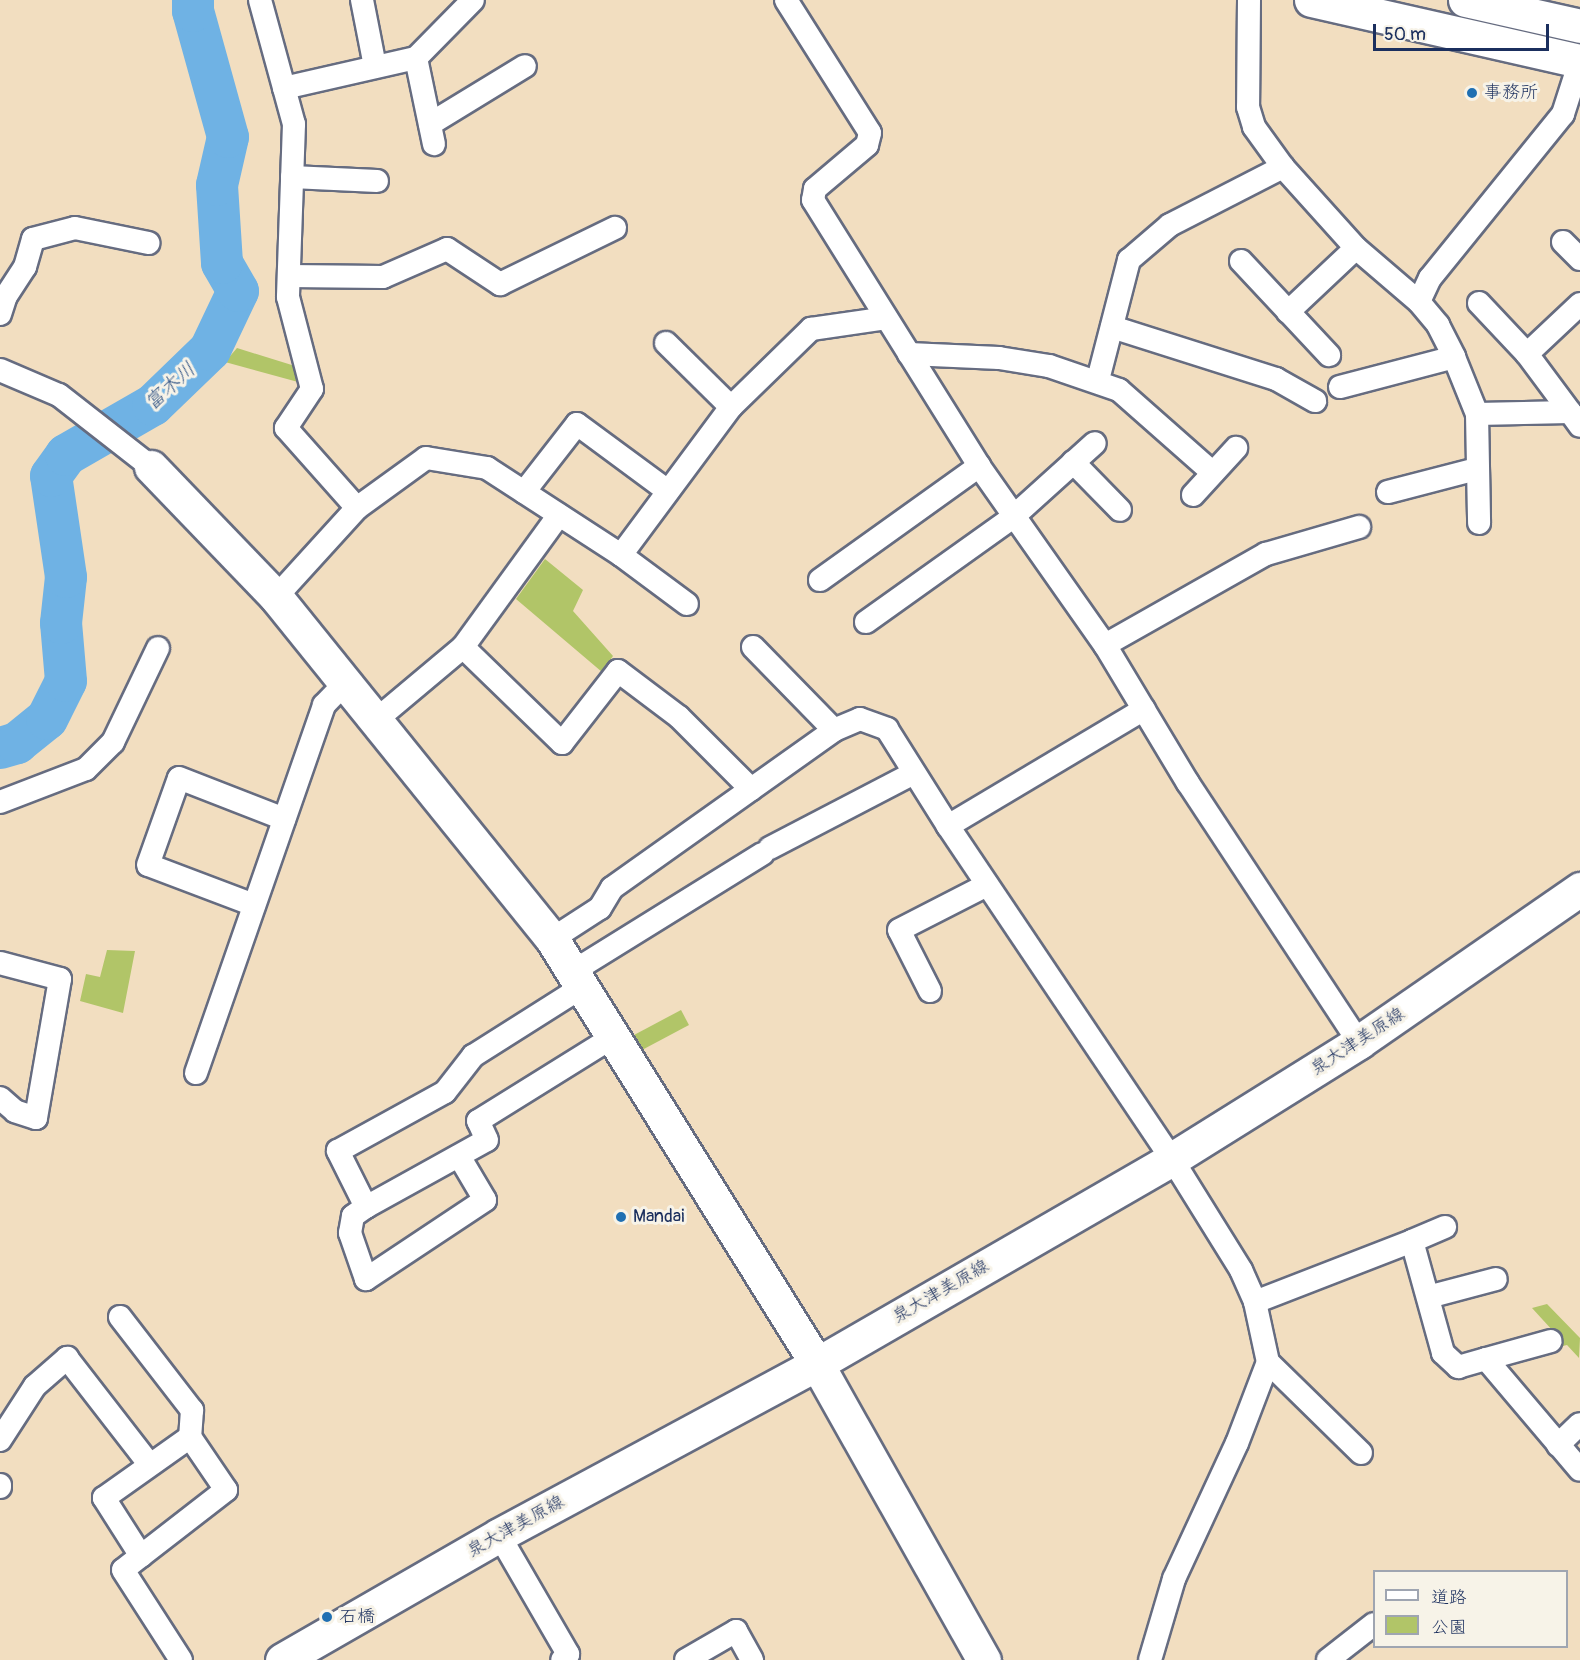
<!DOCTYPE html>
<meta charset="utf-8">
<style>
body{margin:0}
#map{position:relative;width:1580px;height:1660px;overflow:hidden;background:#f2dec0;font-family:Pangolin,"Klee One",sans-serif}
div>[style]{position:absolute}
.green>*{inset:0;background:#b1c568;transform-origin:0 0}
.river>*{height:42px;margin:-21px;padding:0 21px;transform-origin:21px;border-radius:21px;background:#6fb2e4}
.roads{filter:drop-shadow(2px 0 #666c80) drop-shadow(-2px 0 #666c80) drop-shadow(0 2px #666c80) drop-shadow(0 -2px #666c80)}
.street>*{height:22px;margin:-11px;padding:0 11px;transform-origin:11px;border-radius:11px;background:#fff}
.secondary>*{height:33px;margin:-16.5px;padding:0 16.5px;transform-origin:16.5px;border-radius:16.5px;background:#fff}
.primary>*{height:33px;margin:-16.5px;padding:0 16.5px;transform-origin:16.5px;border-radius:16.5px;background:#fff}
.dots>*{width:16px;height:16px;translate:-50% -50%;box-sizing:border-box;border:3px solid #f7f3e8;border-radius:50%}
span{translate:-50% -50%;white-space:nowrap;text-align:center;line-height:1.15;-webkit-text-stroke:6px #f7f3e8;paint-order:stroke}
.poi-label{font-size:18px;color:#1b2f5e}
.left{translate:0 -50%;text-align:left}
.street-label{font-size:18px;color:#1b2f5e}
.water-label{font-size:20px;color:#345686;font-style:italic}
.legend{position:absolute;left:1373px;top:1570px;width:195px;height:78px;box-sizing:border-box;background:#f7f3e8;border:2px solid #9fa5b1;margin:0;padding:8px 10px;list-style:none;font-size:18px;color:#1b2f5e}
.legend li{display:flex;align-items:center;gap:12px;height:30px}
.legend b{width:30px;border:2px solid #9fa5b1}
.scale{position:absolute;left:1373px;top:24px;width:176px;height:27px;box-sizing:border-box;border:3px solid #1b2f5e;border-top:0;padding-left:8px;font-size:18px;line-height:21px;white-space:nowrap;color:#1b2f5e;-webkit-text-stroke:4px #f7f3e8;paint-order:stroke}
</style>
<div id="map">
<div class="green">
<div style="clip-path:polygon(237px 348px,295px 366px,298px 382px,225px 362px)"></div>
<div style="clip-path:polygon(545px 559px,583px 590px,573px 611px,613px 656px,602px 672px,516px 599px)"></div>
<div style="clip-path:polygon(107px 950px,135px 951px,123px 1013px,80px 1001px,86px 974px,100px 977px)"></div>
<div style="left:681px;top:1010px;width:17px;height:58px;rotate:62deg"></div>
<div style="clip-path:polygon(1547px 1304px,1580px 1338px,1579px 1358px,1567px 1345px,1554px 1348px,1553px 1331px,1532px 1308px)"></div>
</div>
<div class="river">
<div style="left:0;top:748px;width:18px;rotate:-16deg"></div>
<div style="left:17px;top:743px;width:38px;rotate:-39deg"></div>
<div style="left:47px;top:719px;width:42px;rotate:-63.4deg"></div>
<div style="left:66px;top:681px;width:58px;rotate:-94.9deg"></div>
<div style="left:61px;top:623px;width:46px;rotate:-83.8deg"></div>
<div style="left:66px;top:577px;width:102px;rotate:-98.4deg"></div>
<div style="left:51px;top:476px;width:26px;rotate:-54deg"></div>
<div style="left:66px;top:455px;width:100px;rotate:-29.9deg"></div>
<div style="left:153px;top:405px;width:79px;rotate:-44deg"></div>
<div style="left:210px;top:350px;width:65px;rotate:-64.6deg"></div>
<div style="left:238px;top:291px;width:32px;rotate:-120deg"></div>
<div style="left:222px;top:263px;width:78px;rotate:-93.7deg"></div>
<div style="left:217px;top:185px;width:49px;rotate:-77.1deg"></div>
<div style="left:228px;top:137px;width:131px;rotate:-105.5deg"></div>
<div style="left:193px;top:11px;width:11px;rotate:-90deg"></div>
</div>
<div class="roads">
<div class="street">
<div style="left:260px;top:0;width:129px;rotate:74.7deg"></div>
<div style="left:294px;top:124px;width:173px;rotate:92deg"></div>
<div style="left:288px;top:297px;width:95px;rotate:75.4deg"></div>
<div style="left:312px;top:389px;width:47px;rotate:123.7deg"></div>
<div style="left:286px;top:428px;width:107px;rotate:48.4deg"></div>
<div style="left:362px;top:0;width:67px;rotate:78.9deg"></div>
<div style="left:786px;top:0;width:157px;rotate:57.7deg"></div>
<div style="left:870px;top:133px;width:12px;rotate:104deg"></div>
<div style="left:867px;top:145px;width:68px;rotate:139.8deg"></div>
<div style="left:815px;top:189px;width:11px;rotate:100deg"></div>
<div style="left:813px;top:200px;width:314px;rotate:58deg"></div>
<div style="left:979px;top:466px;width:219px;rotate:54.9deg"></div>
<div style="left:1105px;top:645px;width:161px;rotate:59deg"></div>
<div style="left:1188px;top:783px;width:310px;rotate:56.6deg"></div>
<div style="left:1249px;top:0;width:107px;rotate:90.5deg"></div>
<div style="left:1248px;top:107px;width:21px;rotate:73deg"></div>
<div style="left:1254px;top:127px;width:49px;rotate:54.1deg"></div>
<div style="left:1283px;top:167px;width:109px;rotate:48deg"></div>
<div style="left:1356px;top:248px;width:83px;rotate:40.6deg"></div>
<div style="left:416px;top:58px;width:88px;rotate:78.2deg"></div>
<div style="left:1580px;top:61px;width:56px;rotate:107.8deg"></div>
<div style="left:1563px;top:114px;width:211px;rotate:129deg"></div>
<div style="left:1430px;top:278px;width:26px;rotate:115deg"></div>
<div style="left:1419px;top:302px;width:30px;rotate:50deg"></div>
<div style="left:1438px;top:325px;width:36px;rotate:63deg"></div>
<div style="left:1454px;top:357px;width:61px;rotate:68deg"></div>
<div style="left:1477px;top:414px;width:93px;rotate:-1.2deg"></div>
<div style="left:1570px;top:412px;width:17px;rotate:54deg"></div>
<div style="left:284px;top:88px;width:135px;rotate:-12.8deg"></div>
<div style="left:416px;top:58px;width:81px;rotate:-45.5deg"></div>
<div style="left:430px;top:124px;width:111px;rotate:-31.4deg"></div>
<div style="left:292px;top:177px;width:85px;rotate:2.7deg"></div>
<div style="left:1563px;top:242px;width:24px;rotate:45deg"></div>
<div style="left:1241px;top:261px;width:129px;rotate:46.9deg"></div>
<div style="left:289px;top:276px;width:94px;rotate:0.6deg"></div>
<div style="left:383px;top:277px;width:70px;rotate:-23.6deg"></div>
<div style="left:447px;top:249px;width:64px;rotate:33.4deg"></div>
<div style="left:500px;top:284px;width:128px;rotate:-26deg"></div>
<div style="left:1479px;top:303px;width:70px;rotate:46.7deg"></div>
<div style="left:1527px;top:354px;width:72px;rotate:53.4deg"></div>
<div style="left:1288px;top:312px;width:93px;rotate:-43.3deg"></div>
<div style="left:0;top:314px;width:19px;rotate:-72deg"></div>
<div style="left:6px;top:296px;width:35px;rotate:-57deg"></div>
<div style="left:25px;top:267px;width:29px;rotate:-74deg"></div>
<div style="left:33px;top:239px;width:43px;rotate:-14.7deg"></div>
<div style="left:75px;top:228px;width:75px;rotate:11.6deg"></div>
<div style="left:1112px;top:327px;width:172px;rotate:17.6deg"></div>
<div style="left:1276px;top:379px;width:45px;rotate:29.4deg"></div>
<div style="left:666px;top:343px;width:91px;rotate:44.6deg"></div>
<div style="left:909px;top:354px;width:90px;rotate:2.5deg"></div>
<div style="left:999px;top:358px;width:51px;rotate:9.1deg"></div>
<div style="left:1049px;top:366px;width:74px;rotate:18.9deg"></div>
<div style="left:1119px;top:390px;width:125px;rotate:41.4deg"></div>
<div style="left:1527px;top:354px;width:73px;rotate:-43.3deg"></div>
<div style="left:0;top:370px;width:64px;rotate:23deg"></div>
<div style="left:59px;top:395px;width:117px;rotate:38deg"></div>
<div style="left:1100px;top:372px;width:116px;rotate:-75.5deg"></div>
<div style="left:1129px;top:260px;width:54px;rotate:-40.5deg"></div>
<div style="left:1170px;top:225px;width:127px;rotate:-27.2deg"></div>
<div style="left:1340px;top:387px;width:118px;rotate:-14.7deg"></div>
<div style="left:1477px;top:414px;width:109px;rotate:88.9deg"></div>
<div style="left:1073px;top:462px;width:67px;rotate:45.6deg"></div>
<div style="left:524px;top:492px;width:86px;rotate:-52.1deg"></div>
<div style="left:577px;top:424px;width:113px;rotate:36.4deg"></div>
<div style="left:1388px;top:492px;width:92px;rotate:-14.5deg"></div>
<div style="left:1193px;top:495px;width:64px;rotate:-47.5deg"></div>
<div style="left:621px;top:555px;width:184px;rotate:-53.4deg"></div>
<div style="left:731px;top:407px;width:112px;rotate:-44.3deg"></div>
<div style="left:811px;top:329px;width:76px;rotate:-8.3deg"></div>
<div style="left:820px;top:580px;width:196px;rotate:-35.6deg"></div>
<div style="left:276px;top:597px;width:120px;rotate:-47.7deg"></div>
<div style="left:357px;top:508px;width:85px;rotate:-35.9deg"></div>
<div style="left:426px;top:458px;width:62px;rotate:9.3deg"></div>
<div style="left:487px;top:468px;width:160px;rotate:33deg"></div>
<div style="left:621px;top:555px;width:82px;rotate:36.6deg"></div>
<div style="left:866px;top:622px;width:181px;rotate:-35.5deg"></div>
<div style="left:1013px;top:517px;width:110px;rotate:-42.1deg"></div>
<div style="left:1105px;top:645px;width:185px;rotate:-29.5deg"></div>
<div style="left:1266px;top:554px;width:97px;rotate:-16.2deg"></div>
<div style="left:463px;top:647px;width:138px;rotate:44.1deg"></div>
<div style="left:562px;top:743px;width:91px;rotate:-52.1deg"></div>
<div style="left:618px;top:671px;width:76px;rotate:37deg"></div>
<div style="left:679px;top:717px;width:102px;rotate:45deg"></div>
<div style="left:753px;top:647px;width:116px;rotate:45.7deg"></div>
<div style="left:376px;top:720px;width:114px;rotate:-40deg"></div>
<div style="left:463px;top:647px;width:163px;rotate:-54deg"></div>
<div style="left:0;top:802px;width:92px;rotate:-21deg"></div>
<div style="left:86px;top:769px;width:38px;rotate:-45deg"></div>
<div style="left:113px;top:742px;width:104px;rotate:-64.4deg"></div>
<div style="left:948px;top:826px;width:228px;rotate:-30.8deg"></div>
<div style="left:770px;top:848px;width:162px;rotate:-27.5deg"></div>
<div style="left:254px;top:905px;width:113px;rotate:-159.3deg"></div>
<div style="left:148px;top:865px;width:92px;rotate:-70.4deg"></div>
<div style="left:179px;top:778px;width:113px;rotate:21.3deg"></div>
<div style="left:552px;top:939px;width:57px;rotate:-32.9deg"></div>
<div style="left:600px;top:908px;width:23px;rotate:-59deg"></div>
<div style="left:612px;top:888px;width:272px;rotate:-35.4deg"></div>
<div style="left:834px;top:730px;width:28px;rotate:-23deg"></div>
<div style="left:860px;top:719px;width:29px;rotate:20deg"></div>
<div style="left:887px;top:729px;width:115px;rotate:57.8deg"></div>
<div style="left:948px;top:826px;width:401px;rotate:56.1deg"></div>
<div style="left:1172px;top:1159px;width:131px;rotate:58.1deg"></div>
<div style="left:1241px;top:1270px;width:35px;rotate:66deg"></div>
<div style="left:1255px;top:1302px;width:61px;rotate:77.8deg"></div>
<div style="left:1268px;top:1362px;width:87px;rotate:110.9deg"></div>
<div style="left:1237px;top:1443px;width:150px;rotate:114.9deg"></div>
<div style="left:1174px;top:1579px;width:84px;rotate:106.5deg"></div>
<div style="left:0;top:963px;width:62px;rotate:14.9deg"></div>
<div style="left:60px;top:979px;width:141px;rotate:99.8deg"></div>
<div style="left:36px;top:1118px;width:22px;rotate:-162deg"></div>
<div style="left:15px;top:1111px;width:20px;rotate:-139deg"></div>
<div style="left:572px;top:972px;width:224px;rotate:-31.8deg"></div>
<div style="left:930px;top:991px;width:68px;rotate:-116.9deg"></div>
<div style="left:899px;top:930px;width:99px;rotate:-27.1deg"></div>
<div style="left:196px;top:1073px;width:390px;rotate:-70.8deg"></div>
<div style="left:324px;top:705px;width:32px;rotate:-46deg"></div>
<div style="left:459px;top:1156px;width:51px;rotate:59.4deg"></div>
<div style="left:485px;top:1200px;width:143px;rotate:146.4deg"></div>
<div style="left:366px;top:1279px;width:49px;rotate:-109.2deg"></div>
<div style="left:350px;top:1233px;width:17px;rotate:-80deg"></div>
<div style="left:353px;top:1216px;width:16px;rotate:-35deg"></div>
<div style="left:366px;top:1207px;width:63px;rotate:-116.6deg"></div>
<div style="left:338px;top:1151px;width:122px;rotate:-28.9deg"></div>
<div style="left:445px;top:1092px;width:46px;rotate:-52.1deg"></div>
<div style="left:473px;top:1056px;width:129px;rotate:-32.3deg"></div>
<div style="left:366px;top:1207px;width:138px;rotate:-29deg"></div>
<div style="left:487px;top:1140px;width:21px;rotate:-115deg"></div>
<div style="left:478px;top:1121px;width:159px;rotate:-31.9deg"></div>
<div style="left:1412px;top:1241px;width:36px;rotate:-23deg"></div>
<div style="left:1428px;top:1297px;width:70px;rotate:-14.8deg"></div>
<div style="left:1255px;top:1302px;width:168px;rotate:-21.2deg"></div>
<div style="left:1412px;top:1241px;width:116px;rotate:74.5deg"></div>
<div style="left:1443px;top:1353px;width:21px;rotate:43deg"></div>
<div style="left:1458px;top:1367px;width:29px;rotate:-16deg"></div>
<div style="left:1486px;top:1359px;width:145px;rotate:49.7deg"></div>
<div style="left:120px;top:1317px;width:118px;rotate:52.3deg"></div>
<div style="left:192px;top:1410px;width:27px;rotate:94deg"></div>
<div style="left:190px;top:1437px;width:64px;rotate:55.8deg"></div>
<div style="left:226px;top:1490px;width:130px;rotate:142.2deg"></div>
<div style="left:123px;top:1570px;width:107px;rotate:57.2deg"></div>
<div style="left:1486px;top:1359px;width:67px;rotate:-15.5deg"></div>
<div style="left:1268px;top:1362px;width:130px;rotate:44.4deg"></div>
<div style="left:0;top:1440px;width:64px;rotate:-57.1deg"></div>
<div style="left:35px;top:1386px;width:43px;rotate:-41.2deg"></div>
<div style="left:67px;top:1358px;width:135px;rotate:52.2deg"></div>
<div style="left:1558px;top:1445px;width:30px;rotate:-44deg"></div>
<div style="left:0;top:1485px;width:2px;rotate:90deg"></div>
<div style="left:499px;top:1535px;width:138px;rotate:59.9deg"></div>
<div style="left:568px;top:1654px;width:8px;rotate:135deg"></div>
<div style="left:141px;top:1556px;width:69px;rotate:-122.5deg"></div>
<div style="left:104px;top:1498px;width:105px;rotate:-35.3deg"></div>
<div style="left:686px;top:1660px;width:58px;rotate:-30.1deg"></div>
<div style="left:736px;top:1631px;width:33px;rotate:61deg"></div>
<div style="left:1328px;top:1660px;width:58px;rotate:-38deg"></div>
</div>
<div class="secondary">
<div style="left:151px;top:467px;width:180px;rotate:46.1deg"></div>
<div style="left:276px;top:597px;width:439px;rotate:51.1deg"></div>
<div style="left:552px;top:939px;width:501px;rotate:58.06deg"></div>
<div style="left:817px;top:1364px;width:340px;rotate:60.6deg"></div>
</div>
<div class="primary">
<div style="left:1311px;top:0;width:276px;rotate:12.8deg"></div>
<div style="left:1465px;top:0;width:118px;rotate:12.7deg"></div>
<div style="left:282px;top:1660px;width:250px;rotate:-29.9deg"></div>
<div style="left:499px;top:1535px;width:361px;rotate:-28.3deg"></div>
<div style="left:817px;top:1364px;width:410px;rotate:-30deg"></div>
<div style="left:1172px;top:1159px;width:221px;rotate:-32deg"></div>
<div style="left:1359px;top:1042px;width:269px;rotate:-34.7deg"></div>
</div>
</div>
<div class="dots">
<div style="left:1472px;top:93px;background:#1f6fb2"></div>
<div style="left:621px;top:1217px;background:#1f6fb2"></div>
<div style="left:327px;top:1617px;background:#1f6fb2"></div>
</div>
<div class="poi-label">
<span class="left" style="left:1484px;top:93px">事務所</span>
<span class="left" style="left:633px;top:1217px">Mandai</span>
<span class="left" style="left:339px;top:1617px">石橋</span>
</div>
<div class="street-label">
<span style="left:1358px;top:1042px;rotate:-33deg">泉大津美原線</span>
<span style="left:941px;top:1292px;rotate:-30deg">泉大津美原線</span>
<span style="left:516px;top:1527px;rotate:-29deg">泉大津美原線</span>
</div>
<div class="water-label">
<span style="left:170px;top:386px;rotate:-42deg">富木川</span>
</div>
<ul class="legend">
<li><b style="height:8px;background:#fff"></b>道路</li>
<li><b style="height:16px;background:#b1c568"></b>公園</li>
</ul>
<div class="scale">50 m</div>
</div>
